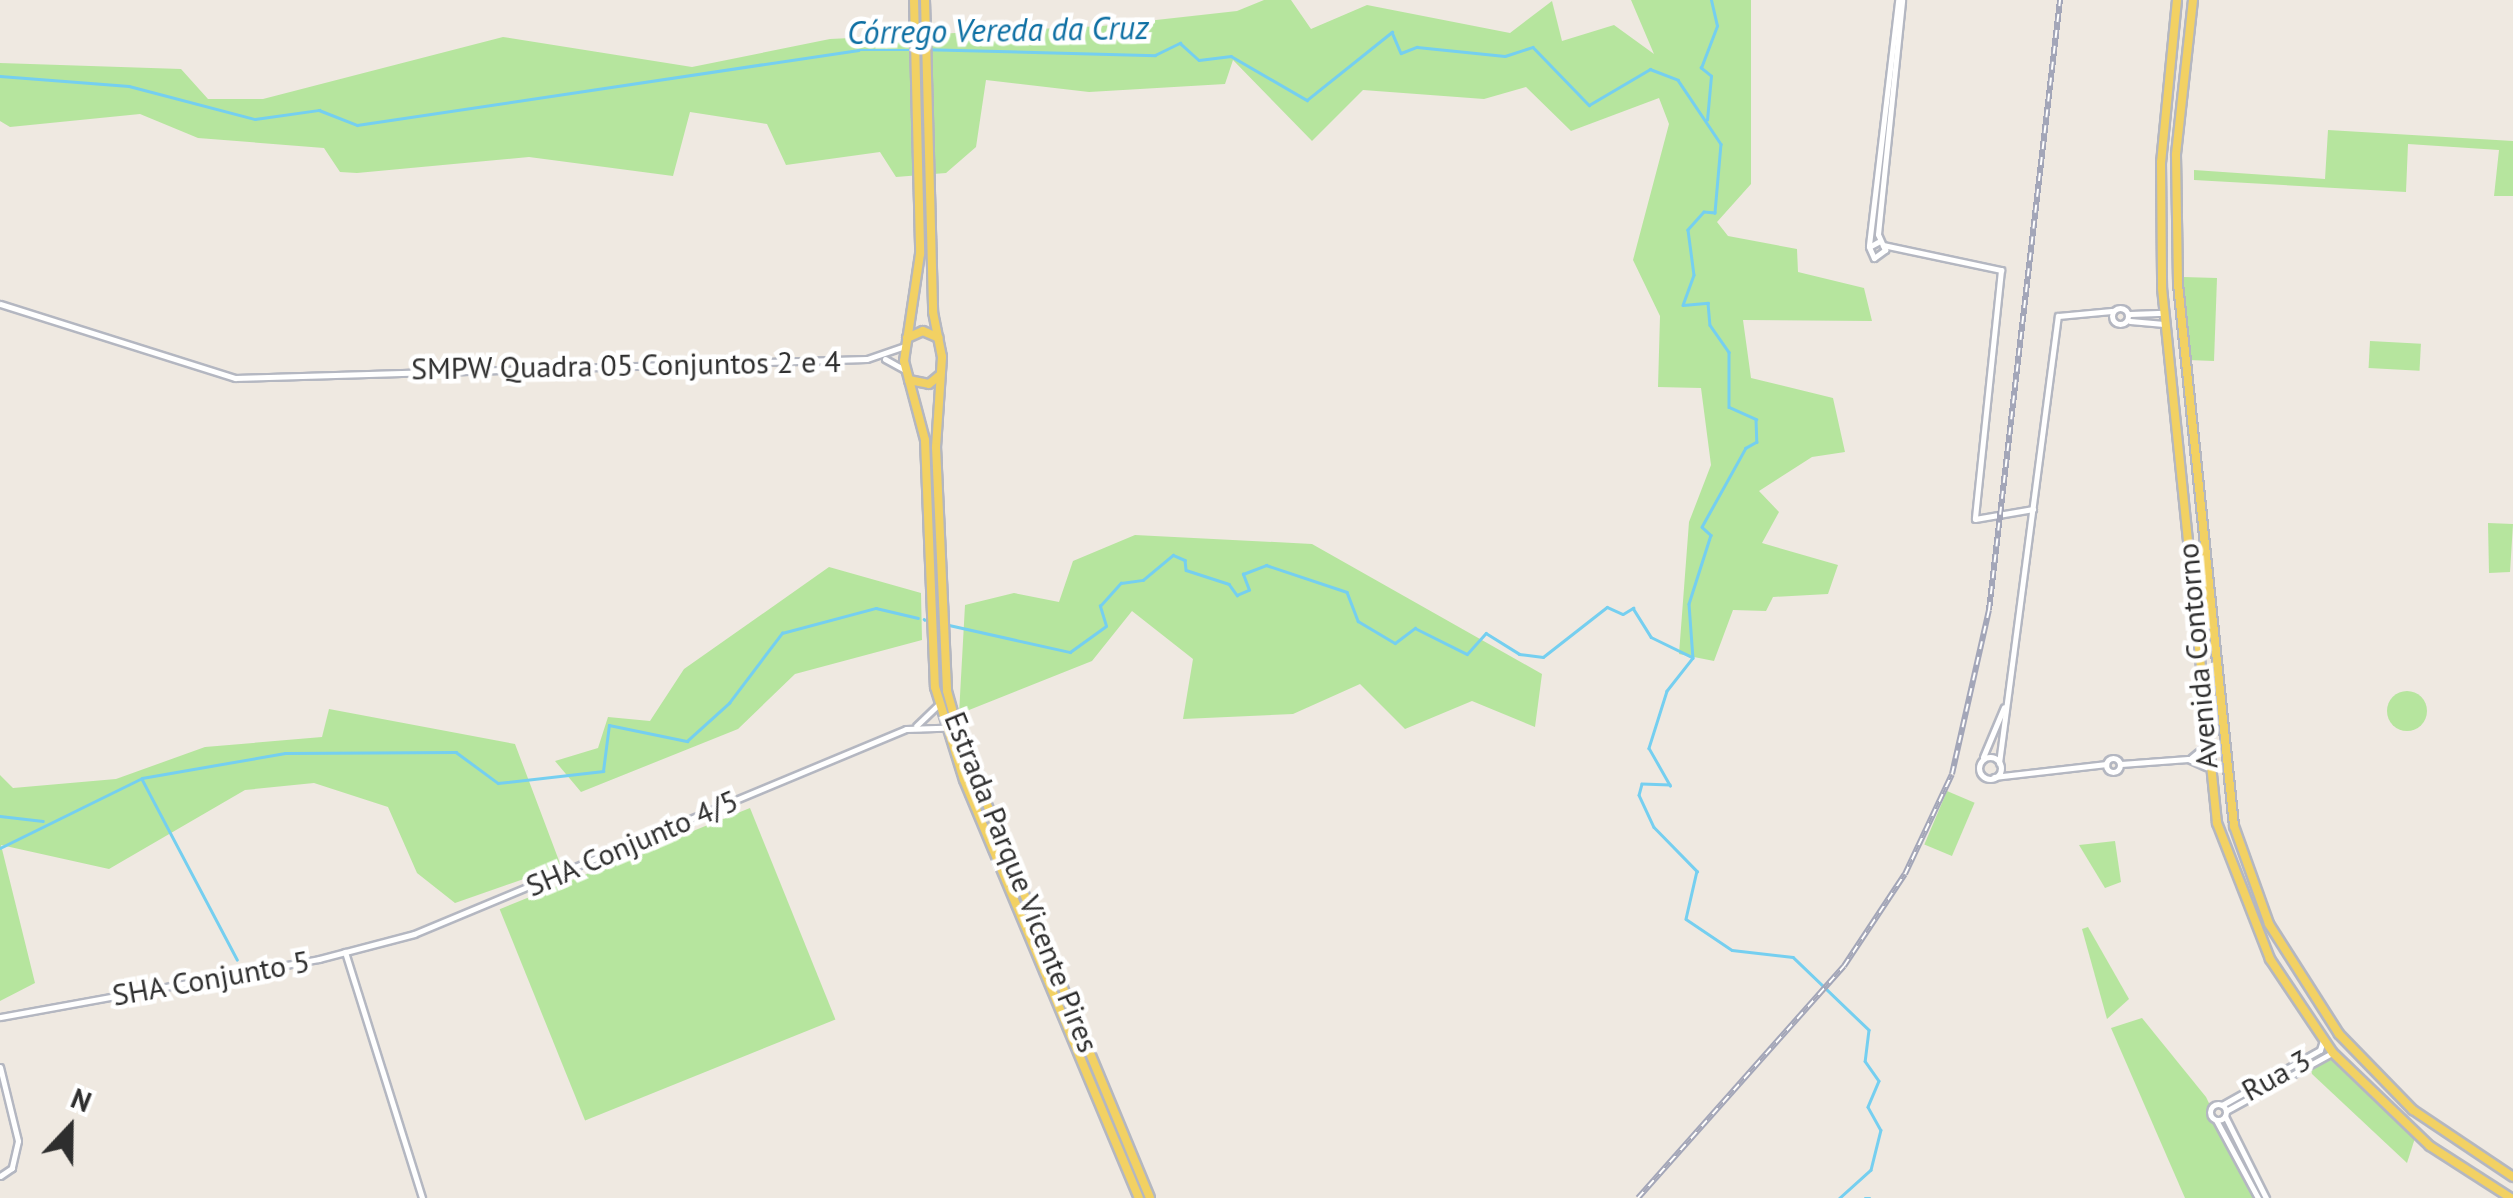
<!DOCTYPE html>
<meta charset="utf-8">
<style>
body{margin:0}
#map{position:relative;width:2513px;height:1198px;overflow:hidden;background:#efe9e1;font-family:"PT Sans",sans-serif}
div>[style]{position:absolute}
.green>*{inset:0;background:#b6e59e;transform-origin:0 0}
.round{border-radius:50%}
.stream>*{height:2.5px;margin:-1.25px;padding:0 1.25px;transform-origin:1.25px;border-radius:1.25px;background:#75cff0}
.roads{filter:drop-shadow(2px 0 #b4b7c1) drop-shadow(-2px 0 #b4b7c1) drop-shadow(0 2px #b4b7c1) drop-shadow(0 -2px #b4b7c1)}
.minor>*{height:5px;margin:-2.5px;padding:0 2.5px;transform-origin:2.5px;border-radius:2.5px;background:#fff}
.minor>.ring{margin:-2.5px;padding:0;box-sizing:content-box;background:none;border:5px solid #fff;border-radius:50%}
.major>*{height:8px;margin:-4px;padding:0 4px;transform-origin:4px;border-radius:4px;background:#f2d163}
.rail>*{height:6px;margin-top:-3px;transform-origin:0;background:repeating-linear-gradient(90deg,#fff 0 8px,#a3a6b8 0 16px);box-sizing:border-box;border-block:2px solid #a3a6b8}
span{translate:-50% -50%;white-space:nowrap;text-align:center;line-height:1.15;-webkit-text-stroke:9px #fff;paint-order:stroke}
.street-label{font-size:30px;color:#2e2e2e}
.water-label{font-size:32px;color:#0d6fa3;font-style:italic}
.north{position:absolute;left:20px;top:1078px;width:100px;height:100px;-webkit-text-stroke:8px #fff;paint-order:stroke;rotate:22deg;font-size:28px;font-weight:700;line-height:40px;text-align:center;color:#2e2e2e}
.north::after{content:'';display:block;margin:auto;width:35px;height:45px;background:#2e2e2e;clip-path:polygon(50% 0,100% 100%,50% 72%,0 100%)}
</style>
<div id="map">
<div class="green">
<div style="clip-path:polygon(1264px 0,1291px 0,1311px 29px,1367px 5px,1510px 33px,1552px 1px,1562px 41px,1614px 25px,1654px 54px,1631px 0,1751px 0,1751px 184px,1717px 222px,1728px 236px,1797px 249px,1798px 272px,1864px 288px,1872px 321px,1743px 320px,1751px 378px,1833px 398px,1845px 452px,1812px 457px,1759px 491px,1779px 512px,1762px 543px,1838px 565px,1828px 594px,1773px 597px,1766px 611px,1733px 610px,1714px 661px,1679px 654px,1689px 522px,1711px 465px,1701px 388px,1658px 387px,1660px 316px,1633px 260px,1669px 124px,1659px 98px,1571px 131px,1526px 87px,1484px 99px,1363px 90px,1312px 141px,1233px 60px,1225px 84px,1089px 92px,986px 80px,976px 147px,946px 173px,896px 177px,880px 152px,786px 165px,767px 124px,690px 112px,673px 176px,529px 157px,357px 173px,340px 172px,324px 148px,198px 138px,140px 114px,10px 127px,0 121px,0 63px,181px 69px,208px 99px,263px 99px,503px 37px,692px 67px,830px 39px,1102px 26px,1237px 11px)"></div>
<div style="clip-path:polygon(2328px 130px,2513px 141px,2513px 196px,2494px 196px,2499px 150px,2408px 144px,2406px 192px,2194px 180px,2194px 170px,2325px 179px)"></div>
<div style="clip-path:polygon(2183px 277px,2217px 278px,2214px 361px,2188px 360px)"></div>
<div style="left:2370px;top:341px;width:51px;height:27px;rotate:3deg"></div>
<div style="clip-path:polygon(2488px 523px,2513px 524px,2510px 572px,2489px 573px)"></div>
<div style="clip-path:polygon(1135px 535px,1312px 544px,1542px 674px,1535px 727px,1472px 701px,1405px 729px,1360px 684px,1293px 714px,1183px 719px,1193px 659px,1132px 611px,1092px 661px,959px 714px,965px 605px,1014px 593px,1059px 602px,1073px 561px)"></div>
<div style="clip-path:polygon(829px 567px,921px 593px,922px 640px,795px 674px,738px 729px,581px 792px,555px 761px,598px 748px,608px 717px,650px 721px,684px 669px)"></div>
<div class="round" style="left:2387px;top:691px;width:40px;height:40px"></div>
<div style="clip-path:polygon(329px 709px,515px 744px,561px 866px,455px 903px,417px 873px,388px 807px,314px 783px,245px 790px,109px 869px,1px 845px,35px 983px,0 1001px,0 775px,13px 788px,116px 779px,205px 747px,322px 737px)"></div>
<div style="left:1947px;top:791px;width:30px;height:58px;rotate:23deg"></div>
<div style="left:750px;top:808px;width:228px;height:270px;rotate:68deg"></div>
<div style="clip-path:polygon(2115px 841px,2121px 882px,2105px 888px,2079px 845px)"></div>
<div style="clip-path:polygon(2088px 927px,2129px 999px,2107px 1019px,2082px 929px)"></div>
<div style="clip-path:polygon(2142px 1018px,2206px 1097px,2255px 1198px,2185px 1198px,2111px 1028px)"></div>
<div style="clip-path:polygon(2331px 1053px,2415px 1138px,2407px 1163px,2312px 1074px,2310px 1065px)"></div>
</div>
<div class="stream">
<div style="left:918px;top:49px;width:237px;rotate:1.5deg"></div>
<div style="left:1155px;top:55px;width:28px;rotate:-26deg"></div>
<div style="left:1180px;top:43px;width:25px;rotate:42deg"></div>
<div style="left:1199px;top:60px;width:32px;rotate:-7deg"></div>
<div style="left:1231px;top:56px;width:88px;rotate:30.1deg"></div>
<div style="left:1307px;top:100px;width:109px;rotate:-38.7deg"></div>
<div style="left:1392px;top:32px;width:23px;rotate:67deg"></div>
<div style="left:1401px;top:53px;width:17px;rotate:-21deg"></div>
<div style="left:1417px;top:47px;width:88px;rotate:5.8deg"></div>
<div style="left:1505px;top:56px;width:29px;rotate:-18deg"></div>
<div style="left:1533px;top:47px;width:81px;rotate:46deg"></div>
<div style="left:1589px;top:105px;width:71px;rotate:-30.5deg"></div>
<div style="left:1650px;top:69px;width:30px;rotate:21deg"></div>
<div style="left:1678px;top:80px;width:77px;rotate:56.1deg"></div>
<div style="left:1721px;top:144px;width:69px;rotate:95deg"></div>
<div style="left:1715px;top:213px;width:11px;rotate:-175deg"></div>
<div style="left:1704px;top:212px;width:24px;rotate:132deg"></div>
<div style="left:1688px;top:230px;width:45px;rotate:82.4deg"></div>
<div style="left:1694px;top:275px;width:32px;rotate:110deg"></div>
<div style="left:1683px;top:305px;width:25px;rotate:-5deg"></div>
<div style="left:1708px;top:303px;width:22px;rotate:85deg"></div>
<div style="left:1710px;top:325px;width:33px;rotate:55deg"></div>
<div style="left:1729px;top:352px;width:55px;rotate:90deg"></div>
<div style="left:1729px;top:407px;width:30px;rotate:24deg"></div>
<div style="left:1756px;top:419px;width:23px;rotate:88deg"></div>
<div style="left:1757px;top:442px;width:13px;rotate:151deg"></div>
<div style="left:1746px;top:448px;width:90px;rotate:119.1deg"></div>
<div style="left:1702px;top:527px;width:12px;rotate:42deg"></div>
<div style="left:1711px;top:535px;width:72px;rotate:107.7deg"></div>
<div style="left:1689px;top:604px;width:54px;rotate:85.8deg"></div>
<div style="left:1693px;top:658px;width:42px;rotate:128.2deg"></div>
<div style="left:1667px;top:691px;width:60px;rotate:107.5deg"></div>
<div style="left:1649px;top:748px;width:43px;rotate:60.4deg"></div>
<div style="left:1670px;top:785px;width:28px;rotate:-178deg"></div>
<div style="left:1642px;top:784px;width:11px;rotate:105deg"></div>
<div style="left:1639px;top:795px;width:35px;rotate:65deg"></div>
<div style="left:1654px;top:827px;width:62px;rotate:45.7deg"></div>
<div style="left:1697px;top:871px;width:49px;rotate:102.9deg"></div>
<div style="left:1686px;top:919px;width:55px;rotate:34deg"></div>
<div style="left:1732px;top:950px;width:61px;rotate:6.5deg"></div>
<div style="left:1793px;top:957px;width:105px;rotate:43.8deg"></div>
<div style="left:1869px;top:1030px;width:31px;rotate:97deg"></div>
<div style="left:1865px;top:1061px;width:24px;rotate:55deg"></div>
<div style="left:1879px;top:1081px;width:28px;rotate:113deg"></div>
<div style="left:1868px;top:1107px;width:26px;rotate:61deg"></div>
<div style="left:1881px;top:1130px;width:41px;rotate:104deg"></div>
<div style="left:1871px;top:1170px;width:42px;rotate:137.9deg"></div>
<div style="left:0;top:76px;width:129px;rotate:4.4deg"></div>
<div style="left:129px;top:86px;width:130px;rotate:14.7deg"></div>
<div style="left:255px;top:119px;width:65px;rotate:-8deg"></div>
<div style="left:319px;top:110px;width:41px;rotate:21.5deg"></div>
<div style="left:357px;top:125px;width:507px;rotate:-8.51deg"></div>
<div style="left:858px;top:50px;width:52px"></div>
<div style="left:1707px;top:120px;width:44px;rotate:-84.8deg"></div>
<div style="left:1711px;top:76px;width:13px;rotate:-141deg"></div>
<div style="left:1701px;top:68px;width:45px;rotate:-69.1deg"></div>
<div style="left:1717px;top:26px;width:27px;rotate:-103deg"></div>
<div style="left:924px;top:619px;width:1px;rotate:45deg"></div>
<div style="left:949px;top:625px;width:124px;rotate:12.6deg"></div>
<div style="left:1070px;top:652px;width:44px;rotate:-35.8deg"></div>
<div style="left:1106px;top:626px;width:21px;rotate:-107deg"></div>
<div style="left:1100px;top:606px;width:31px;rotate:-48deg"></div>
<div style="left:1121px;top:583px;width:22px;rotate:-8deg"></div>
<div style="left:1143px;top:580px;width:39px;rotate:-40deg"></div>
<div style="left:1173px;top:555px;width:13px;rotate:23deg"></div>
<div style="left:1185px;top:560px;width:10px;rotate:84deg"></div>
<div style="left:1186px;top:570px;width:45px;rotate:18deg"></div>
<div style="left:1229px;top:584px;width:14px;rotate:54deg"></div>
<div style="left:1237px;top:595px;width:13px;rotate:-23deg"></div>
<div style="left:1249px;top:590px;width:17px;rotate:-111deg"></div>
<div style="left:1243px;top:574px;width:25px;rotate:-21deg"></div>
<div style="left:1266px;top:565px;width:85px;rotate:18.4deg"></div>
<div style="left:1347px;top:592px;width:31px;rotate:69deg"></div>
<div style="left:1358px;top:621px;width:43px;rotate:30.7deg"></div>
<div style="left:1395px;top:643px;width:25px;rotate:-37deg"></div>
<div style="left:1415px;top:628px;width:58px;rotate:26.6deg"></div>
<div style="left:1467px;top:654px;width:28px;rotate:-48deg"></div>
<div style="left:1486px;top:633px;width:39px;rotate:32deg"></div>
<div style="left:1519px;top:654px;width:24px;rotate:7deg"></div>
<div style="left:1543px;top:657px;width:81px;rotate:-38deg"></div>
<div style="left:1607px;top:607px;width:17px;rotate:24deg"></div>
<div style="left:1623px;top:614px;width:12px;rotate:-31deg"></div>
<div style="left:1633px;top:608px;width:34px;rotate:58deg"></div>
<div style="left:1651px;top:637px;width:46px;rotate:26deg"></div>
<div style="left:142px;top:779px;width:204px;rotate:62.2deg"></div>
<div style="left:0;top:816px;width:43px;rotate:6.6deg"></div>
<div style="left:0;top:848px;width:158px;rotate:-26.2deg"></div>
<div style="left:142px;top:778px;width:145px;rotate:-9.9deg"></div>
<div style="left:285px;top:753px;width:171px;rotate:-0.3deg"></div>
<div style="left:456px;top:752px;width:52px;rotate:36.4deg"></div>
<div style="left:498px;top:783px;width:106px;rotate:-6.5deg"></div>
<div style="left:603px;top:771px;width:46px;rotate:-82.6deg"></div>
<div style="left:609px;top:725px;width:80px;rotate:11.6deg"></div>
<div style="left:687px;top:741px;width:57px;rotate:-42.1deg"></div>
<div style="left:729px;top:703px;width:88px;rotate:-52.9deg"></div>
<div style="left:782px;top:633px;width:97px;rotate:-14.9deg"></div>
<div style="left:876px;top:608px;width:43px;rotate:13.4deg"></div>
<div style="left:1865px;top:1198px;width:5px"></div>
</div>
<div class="roads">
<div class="minor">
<div style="left:1878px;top:242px;width:10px;rotate:151deg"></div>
<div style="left:1869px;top:247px;width:12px;rotate:66deg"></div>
<div style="left:1874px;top:258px;width:14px;rotate:-36deg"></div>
<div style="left:1885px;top:250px;width:17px;rotate:-114deg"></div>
<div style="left:1878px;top:234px;width:235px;rotate:-84.1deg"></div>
<div style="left:1869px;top:245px;width:247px;rotate:-83.2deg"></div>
<div style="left:1883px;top:245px;width:121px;rotate:12deg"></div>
<div style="left:2001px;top:270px;width:250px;rotate:96deg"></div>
<div style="left:0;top:304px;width:246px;rotate:17.5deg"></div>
<div style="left:235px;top:378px;width:632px;rotate:-1.72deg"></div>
<div style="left:867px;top:359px;width:39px;rotate:-19deg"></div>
<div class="ring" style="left:2112px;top:308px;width:11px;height:11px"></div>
<div style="left:2130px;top:314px;width:35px;rotate:-2deg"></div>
<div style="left:2130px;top:321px;width:34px;rotate:5deg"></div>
<div style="left:885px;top:359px;width:23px;rotate:29deg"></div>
<div style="left:1975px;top:519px;width:59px;rotate:-9.8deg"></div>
<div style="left:916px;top:726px;width:30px;rotate:-44deg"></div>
<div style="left:1983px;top:757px;width:54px;rotate:-67.2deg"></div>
<div class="ring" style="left:1979px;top:757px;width:17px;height:17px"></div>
<div class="ring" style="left:2106px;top:758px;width:9px;height:9px"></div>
<div style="left:2191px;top:758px;width:17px;rotate:-40deg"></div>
<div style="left:1999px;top:763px;width:451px;rotate:-82.5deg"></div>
<div style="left:2058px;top:316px;width:54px;rotate:-5.3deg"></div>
<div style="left:2121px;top:764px;width:67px;rotate:-4.3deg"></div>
<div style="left:2188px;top:759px;width:20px;rotate:24deg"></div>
<div style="left:1994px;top:777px;width:113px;rotate:-6.6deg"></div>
<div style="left:345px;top:952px;width:258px;rotate:72.6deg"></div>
<div style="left:0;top:1017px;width:324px;rotate:-10.3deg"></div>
<div style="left:319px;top:959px;width:98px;rotate:-14.7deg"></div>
<div style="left:414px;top:934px;width:533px;rotate:-22.62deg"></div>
<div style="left:906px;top:729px;width:38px;rotate:-2deg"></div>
<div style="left:0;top:1067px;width:76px;rotate:76.3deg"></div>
<div style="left:18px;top:1141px;width:28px;rotate:103deg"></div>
<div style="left:12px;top:1168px;width:14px;rotate:146deg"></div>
<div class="ring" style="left:2210px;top:1104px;width:11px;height:11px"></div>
<div style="left:2222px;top:1105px;width:112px;rotate:-29.3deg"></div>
<div style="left:2320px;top:1050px;width:10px;rotate:-73deg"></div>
<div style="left:2226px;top:1111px;width:121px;rotate:-28.7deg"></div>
<div style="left:2225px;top:1116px;width:92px;rotate:63.4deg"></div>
<div style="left:2216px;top:1120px;width:89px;rotate:61.7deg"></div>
</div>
<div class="major">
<div style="left:914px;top:0;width:254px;rotate:88.6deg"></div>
<div style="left:920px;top:254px;width:108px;rotate:98.5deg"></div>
<div style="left:904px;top:361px;width:82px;rotate:75.1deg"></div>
<div style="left:925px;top:440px;width:247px;rotate:87.7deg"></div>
<div style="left:935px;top:687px;width:97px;rotate:72.7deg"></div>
<div style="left:964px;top:780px;width:453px;rotate:67.3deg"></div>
<div style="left:925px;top:0;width:312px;rotate:88.5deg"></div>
<div style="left:933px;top:312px;width:46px;rotate:78.7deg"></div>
<div style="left:942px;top:357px;width:90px;rotate:93.8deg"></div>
<div style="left:936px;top:447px;width:244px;rotate:87.4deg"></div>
<div style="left:947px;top:691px;width:55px;rotate:74.2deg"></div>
<div style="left:962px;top:744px;width:491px;rotate:67.5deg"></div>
<div style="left:2177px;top:0;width:163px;rotate:95.6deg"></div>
<div style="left:2161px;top:162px;width:126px;rotate:89.5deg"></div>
<div style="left:2162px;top:288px;width:538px;rotate:84.13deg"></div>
<div style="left:2217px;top:823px;width:146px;rotate:68.7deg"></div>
<div style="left:2270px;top:959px;width:113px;rotate:56.2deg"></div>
<div style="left:2333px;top:1053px;width:134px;rotate:43.8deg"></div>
<div style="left:2430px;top:1146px;width:96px;rotate:32.7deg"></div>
<div style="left:2193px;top:0;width:156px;rotate:96.3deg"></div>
<div style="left:2176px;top:155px;width:129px;rotate:89.1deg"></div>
<div style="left:2178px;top:284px;width:545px;rotate:84.1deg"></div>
<div style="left:2234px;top:826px;width:104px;rotate:70.3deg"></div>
<div style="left:2269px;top:924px;width:130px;rotate:57.5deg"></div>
<div style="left:2339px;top:1034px;width:106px;rotate:45.8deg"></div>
<div style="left:2413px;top:1110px;width:120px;rotate:33.8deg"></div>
<div style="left:907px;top:338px;width:17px;rotate:-24deg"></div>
<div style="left:923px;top:331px;width:17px;rotate:24deg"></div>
<div style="left:909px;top:380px;width:20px;rotate:11deg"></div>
<div style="left:929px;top:384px;width:14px;rotate:-39deg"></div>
</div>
</div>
<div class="rail">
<div style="left:1638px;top:1198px;width:310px;rotate:-48.4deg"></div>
<div style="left:1844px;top:966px;width:110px;rotate:-56.5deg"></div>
<div style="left:1905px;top:874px;width:110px;rotate:-64.8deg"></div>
<div style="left:1952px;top:774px;width:168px;rotate:-77.3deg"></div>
<div style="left:1989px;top:610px;width:614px;rotate:-83.36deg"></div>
</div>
<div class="street-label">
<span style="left:626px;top:365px;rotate:-1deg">SMPW Quadra 05 Conjuntos 2 e 4</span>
<span style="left:2197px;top:656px;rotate:-95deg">Avenida Contorno</span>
<span style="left:632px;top:843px;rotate:-23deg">SHA Conjunto 4/5</span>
<span style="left:1022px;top:882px;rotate:68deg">Estrada Parque Vicente Pires</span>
<span style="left:211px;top:978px;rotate:-10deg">SHA Conjunto 5</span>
<span style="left:2276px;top:1075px;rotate:-29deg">Rua 3</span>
</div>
<div class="water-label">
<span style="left:998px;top:30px;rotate:-1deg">Córrego Vereda da Cruz</span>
</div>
<div class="north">N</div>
</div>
